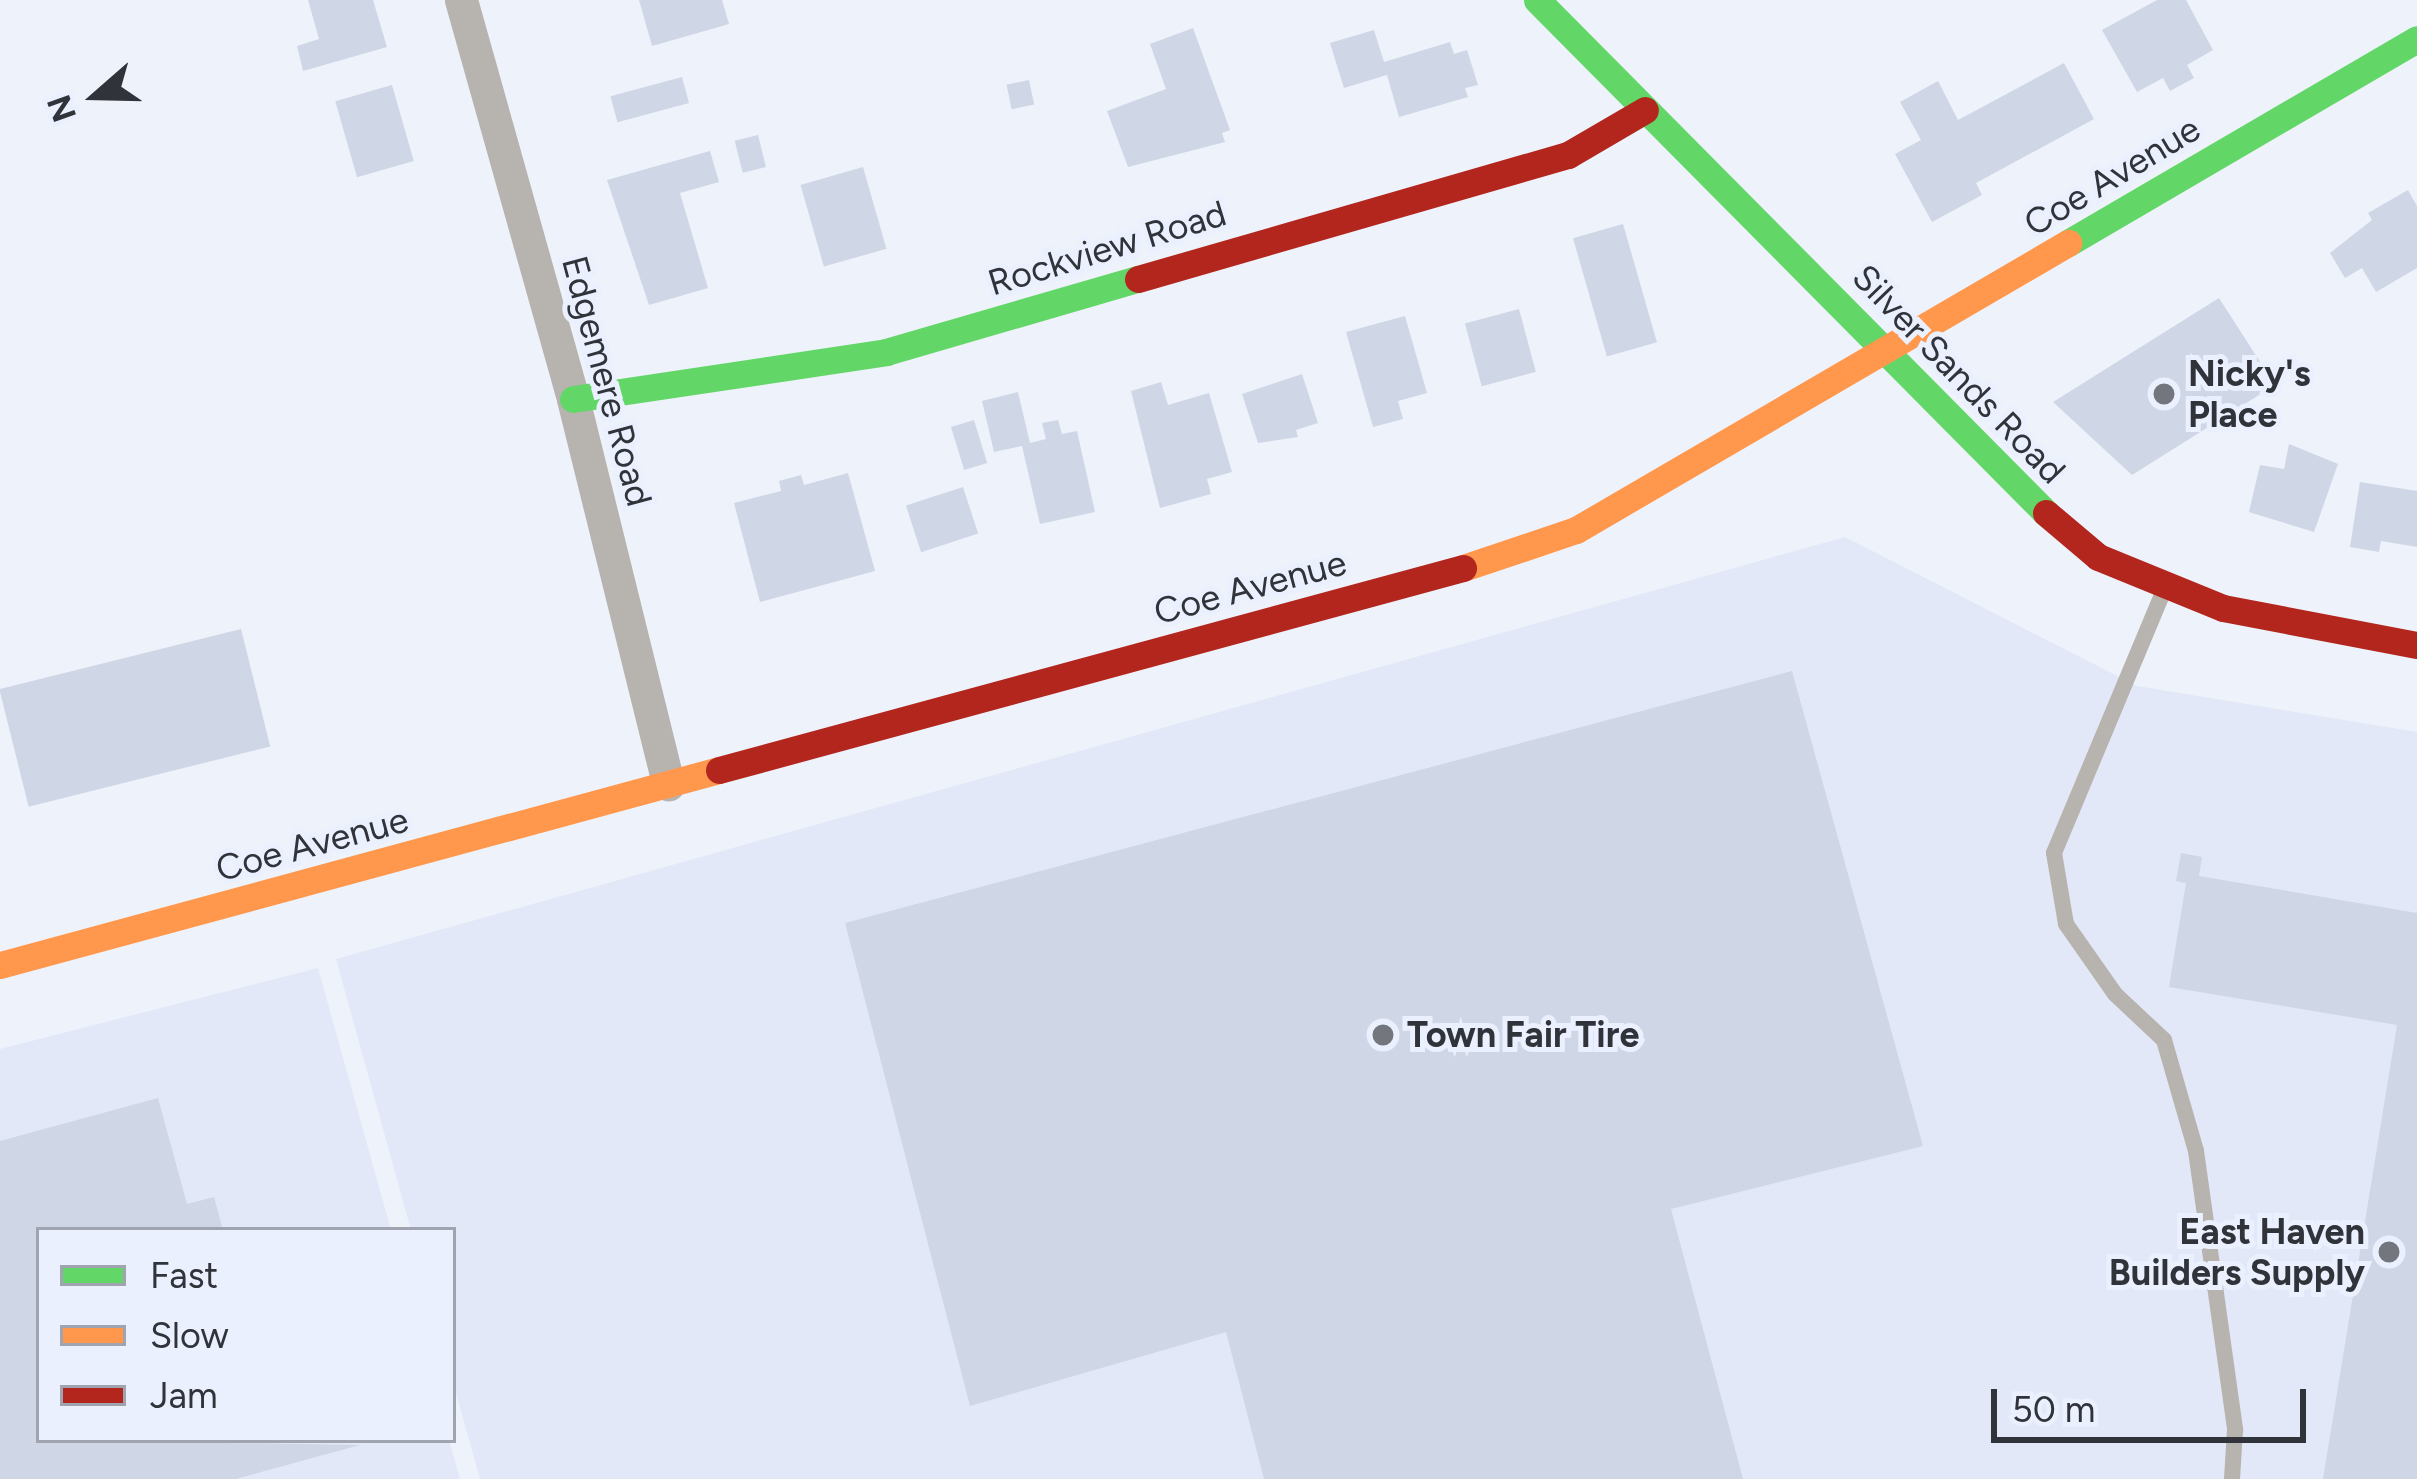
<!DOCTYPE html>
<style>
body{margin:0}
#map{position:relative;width:2417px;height:1479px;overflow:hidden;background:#eef2fa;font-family:Figtree,sans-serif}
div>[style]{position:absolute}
.built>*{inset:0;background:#e2e8f7}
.building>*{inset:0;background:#cfd6e6;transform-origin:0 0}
.lane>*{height:16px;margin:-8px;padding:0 8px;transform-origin:8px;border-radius:8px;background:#b7b3af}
.street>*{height:33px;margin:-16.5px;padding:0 16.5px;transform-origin:16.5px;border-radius:16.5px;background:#b7b3af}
.fast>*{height:27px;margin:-13.5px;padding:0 13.5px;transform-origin:13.5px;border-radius:13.5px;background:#63d668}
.slow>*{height:27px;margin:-13.5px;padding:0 13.5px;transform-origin:13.5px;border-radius:13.5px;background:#ff974d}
.jam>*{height:27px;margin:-13.5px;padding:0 13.5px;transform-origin:13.5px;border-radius:13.5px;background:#b3261e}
.dots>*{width:33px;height:33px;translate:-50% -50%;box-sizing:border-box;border:6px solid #eaf0fe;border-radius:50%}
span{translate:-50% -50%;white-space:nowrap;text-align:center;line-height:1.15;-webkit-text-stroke:10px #eaf0fe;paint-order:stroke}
.street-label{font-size:36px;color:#31333a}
.poi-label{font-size:36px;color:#31333a;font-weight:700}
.left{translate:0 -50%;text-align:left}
.right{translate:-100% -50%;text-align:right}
.legend{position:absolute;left:36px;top:1227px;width:420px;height:216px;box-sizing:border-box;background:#eaf0fe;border:3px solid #a0a4b0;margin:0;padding:15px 21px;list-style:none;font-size:36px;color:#31333a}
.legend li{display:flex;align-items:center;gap:24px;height:60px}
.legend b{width:60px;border:3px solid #a0a4b0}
.north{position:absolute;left:36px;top:36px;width:120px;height:120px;-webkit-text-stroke:9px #eaf0fe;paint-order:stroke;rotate:250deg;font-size:33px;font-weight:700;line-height:48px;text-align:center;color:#31333a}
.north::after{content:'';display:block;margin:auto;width:42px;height:54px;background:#31333a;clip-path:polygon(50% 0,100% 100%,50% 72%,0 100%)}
.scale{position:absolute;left:1991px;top:1389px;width:315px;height:54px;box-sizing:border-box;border:6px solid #31333a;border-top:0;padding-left:15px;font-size:36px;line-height:42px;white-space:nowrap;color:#31333a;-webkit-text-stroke:9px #eaf0fe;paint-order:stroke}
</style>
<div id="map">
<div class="built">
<div style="clip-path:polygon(1845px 537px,2137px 686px,2417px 732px,2417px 1479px,480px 1479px,453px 1382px,453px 1230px,411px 1230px,336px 959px)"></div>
<div style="clip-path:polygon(318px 968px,391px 1230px,39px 1230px,39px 1440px,449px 1440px,460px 1479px,0 1479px,0 1049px)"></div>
</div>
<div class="building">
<div style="clip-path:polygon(308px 0,373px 0,387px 47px,303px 71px,297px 46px,319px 39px)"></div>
<div style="clip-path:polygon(639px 0,722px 0,729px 24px,652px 46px)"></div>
<div style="clip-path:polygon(2157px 0,2186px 0,2213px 50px,2187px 65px,2194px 78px,2170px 91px,2163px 78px,2137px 92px,2102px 30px)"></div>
<div style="clip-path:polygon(1193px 28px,1230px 130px,1222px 133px,1225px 142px,1128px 167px,1107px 111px,1166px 89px,1150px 44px)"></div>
<div style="clip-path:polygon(1374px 30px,1384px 62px,1450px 42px,1454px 54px,1467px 50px,1478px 85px,1465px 88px,1468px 97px,1399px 117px,1387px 75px,1344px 88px,1330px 43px)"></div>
<div style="clip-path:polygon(2064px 63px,2094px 119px,1976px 183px,1982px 195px,1932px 222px,1895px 154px,1921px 140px,1900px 102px,1938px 81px,1958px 120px)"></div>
<div style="left:682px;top:77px;width:27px;height:74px;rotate:75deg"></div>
<div style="left:1029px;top:80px;width:25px;height:23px;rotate:78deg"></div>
<div style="left:392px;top:85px;width:79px;height:59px;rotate:74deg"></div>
<div style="left:758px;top:135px;width:33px;height:24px;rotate:76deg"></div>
<div style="clip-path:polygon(710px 151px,719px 182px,680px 193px,708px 288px,649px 305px,607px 180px)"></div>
<div style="left:863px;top:167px;width:85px;height:65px;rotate:74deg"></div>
<div style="clip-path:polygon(2408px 190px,2417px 206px,2417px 268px,2376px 292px,2362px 268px,2345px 278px,2330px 253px,2372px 220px,2368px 213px)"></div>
<div style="left:1623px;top:224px;width:123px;height:52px;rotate:74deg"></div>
<div style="clip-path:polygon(2219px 298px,2275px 385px,2132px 475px,2053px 402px)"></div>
<div style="left:1519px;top:309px;width:65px;height:56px;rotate:75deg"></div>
<div style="clip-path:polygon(1405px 316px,1427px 393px,1398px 401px,1403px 419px,1373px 427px,1346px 332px)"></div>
<div style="clip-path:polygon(1302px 374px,1318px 423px,1296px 430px,1298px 437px,1258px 443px,1242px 394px)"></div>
<div style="clip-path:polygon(1161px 382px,1168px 405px,1209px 393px,1232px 472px,1207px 479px,1211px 494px,1160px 508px,1131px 391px)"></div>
<div style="clip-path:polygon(1018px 392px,1030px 443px,1046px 439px,1042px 423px,1058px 420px,1062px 434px,1077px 431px,1095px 512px,1040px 524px,1022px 446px,994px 452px,982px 401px)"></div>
<div style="left:974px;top:420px;width:45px;height:24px;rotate:73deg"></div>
<div style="clip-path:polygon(2289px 444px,2338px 464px,2314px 532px,2249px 512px,2260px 465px,2284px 469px)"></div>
<div style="clip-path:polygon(848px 473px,875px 571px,760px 602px,734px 503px,781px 491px,779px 481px,801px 475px,804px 485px)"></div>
<div style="clip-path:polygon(2360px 482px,2417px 491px,2417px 547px,2381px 541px,2379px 552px,2350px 547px)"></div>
<div style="left:963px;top:487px;width:49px;height:60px;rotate:72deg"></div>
<div style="left:241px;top:629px;width:121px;height:249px;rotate:76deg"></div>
<div style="clip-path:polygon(1792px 671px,1923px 1146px,1671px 1209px,1743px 1479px,1264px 1479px,1226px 1332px,970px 1406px,845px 923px)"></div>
<div style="clip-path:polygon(2181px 853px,2202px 857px,2199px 876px,2417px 913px,2417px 1479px,2323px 1479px,2397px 1025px,2169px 987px,2186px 883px,2176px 881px)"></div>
<div style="clip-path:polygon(158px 1098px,187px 1204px,214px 1197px,223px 1230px,39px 1230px,39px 1440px,360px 1445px,236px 1479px,0 1479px,0 1141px)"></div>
</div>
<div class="lane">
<div style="left:2164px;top:590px;width:285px;rotate:112.7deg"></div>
<div style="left:2054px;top:853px;width:72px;rotate:80.4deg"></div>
<div style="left:2066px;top:924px;width:85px;rotate:55deg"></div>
<div style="left:2115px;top:994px;width:67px;rotate:43.2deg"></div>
<div style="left:2164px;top:1040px;width:116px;rotate:73.9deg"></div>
<div style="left:2196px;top:1151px;width:282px;rotate:82deg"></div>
<div style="left:2235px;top:1430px;width:49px;rotate:93.5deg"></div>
</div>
<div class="street">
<div style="left:461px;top:0;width:414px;rotate:74.3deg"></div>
<div style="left:573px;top:399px;width:397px;rotate:76.1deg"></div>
</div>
<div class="fast">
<div style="left:1537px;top:0;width:723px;rotate:45.22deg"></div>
<div style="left:2068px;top:243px;width:404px;rotate:-30.3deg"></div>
<div style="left:573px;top:399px;width:317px;rotate:-8.5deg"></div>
<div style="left:886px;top:352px;width:262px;rotate:-16.2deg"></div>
</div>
<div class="slow">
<div style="left:1463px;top:568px;width:119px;rotate:-18.6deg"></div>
<div style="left:1576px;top:530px;width:570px;rotate:-30.26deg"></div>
<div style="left:0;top:965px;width:745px;rotate:-15.17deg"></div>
</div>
<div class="jam">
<div style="left:1138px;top:279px;width:448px;rotate:-16.1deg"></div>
<div style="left:1568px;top:155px;width:89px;rotate:-30.3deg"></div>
<div style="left:2046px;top:513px;width:68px;rotate:40.2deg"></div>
<div style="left:2098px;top:557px;width:135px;rotate:22.2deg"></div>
<div style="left:2223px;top:608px;width:197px;rotate:10.8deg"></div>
<div style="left:719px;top:770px;width:771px;rotate:-15.19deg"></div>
</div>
<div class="dots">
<div style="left:2164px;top:394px;background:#73767d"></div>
<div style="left:1383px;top:1035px;background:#73767d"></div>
<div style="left:2389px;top:1252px;background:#73767d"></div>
</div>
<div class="street-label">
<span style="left:2112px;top:176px;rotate:-31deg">Coe Avenue</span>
<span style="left:1107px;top:248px;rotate:-17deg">Rockview Road</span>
<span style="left:1959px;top:374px;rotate:46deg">Silver Sands Road</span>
<span style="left:607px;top:381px;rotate:75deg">Edgemere Road</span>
<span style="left:1250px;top:587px;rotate:-15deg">Coe Avenue</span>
<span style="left:312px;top:844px;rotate:-15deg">Coe Avenue</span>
</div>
<div class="poi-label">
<span class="left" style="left:2188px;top:394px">Nicky's<br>Place</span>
<span class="left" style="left:1407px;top:1035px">Town Fair Tire</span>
<span class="right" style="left:2365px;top:1252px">East Haven<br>Builders Supply</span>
</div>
<ul class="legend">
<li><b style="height:15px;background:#63d668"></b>Fast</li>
<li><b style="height:15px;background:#ff974d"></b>Slow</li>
<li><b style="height:15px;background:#b3261e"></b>Jam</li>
</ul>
<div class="north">N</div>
<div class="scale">50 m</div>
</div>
